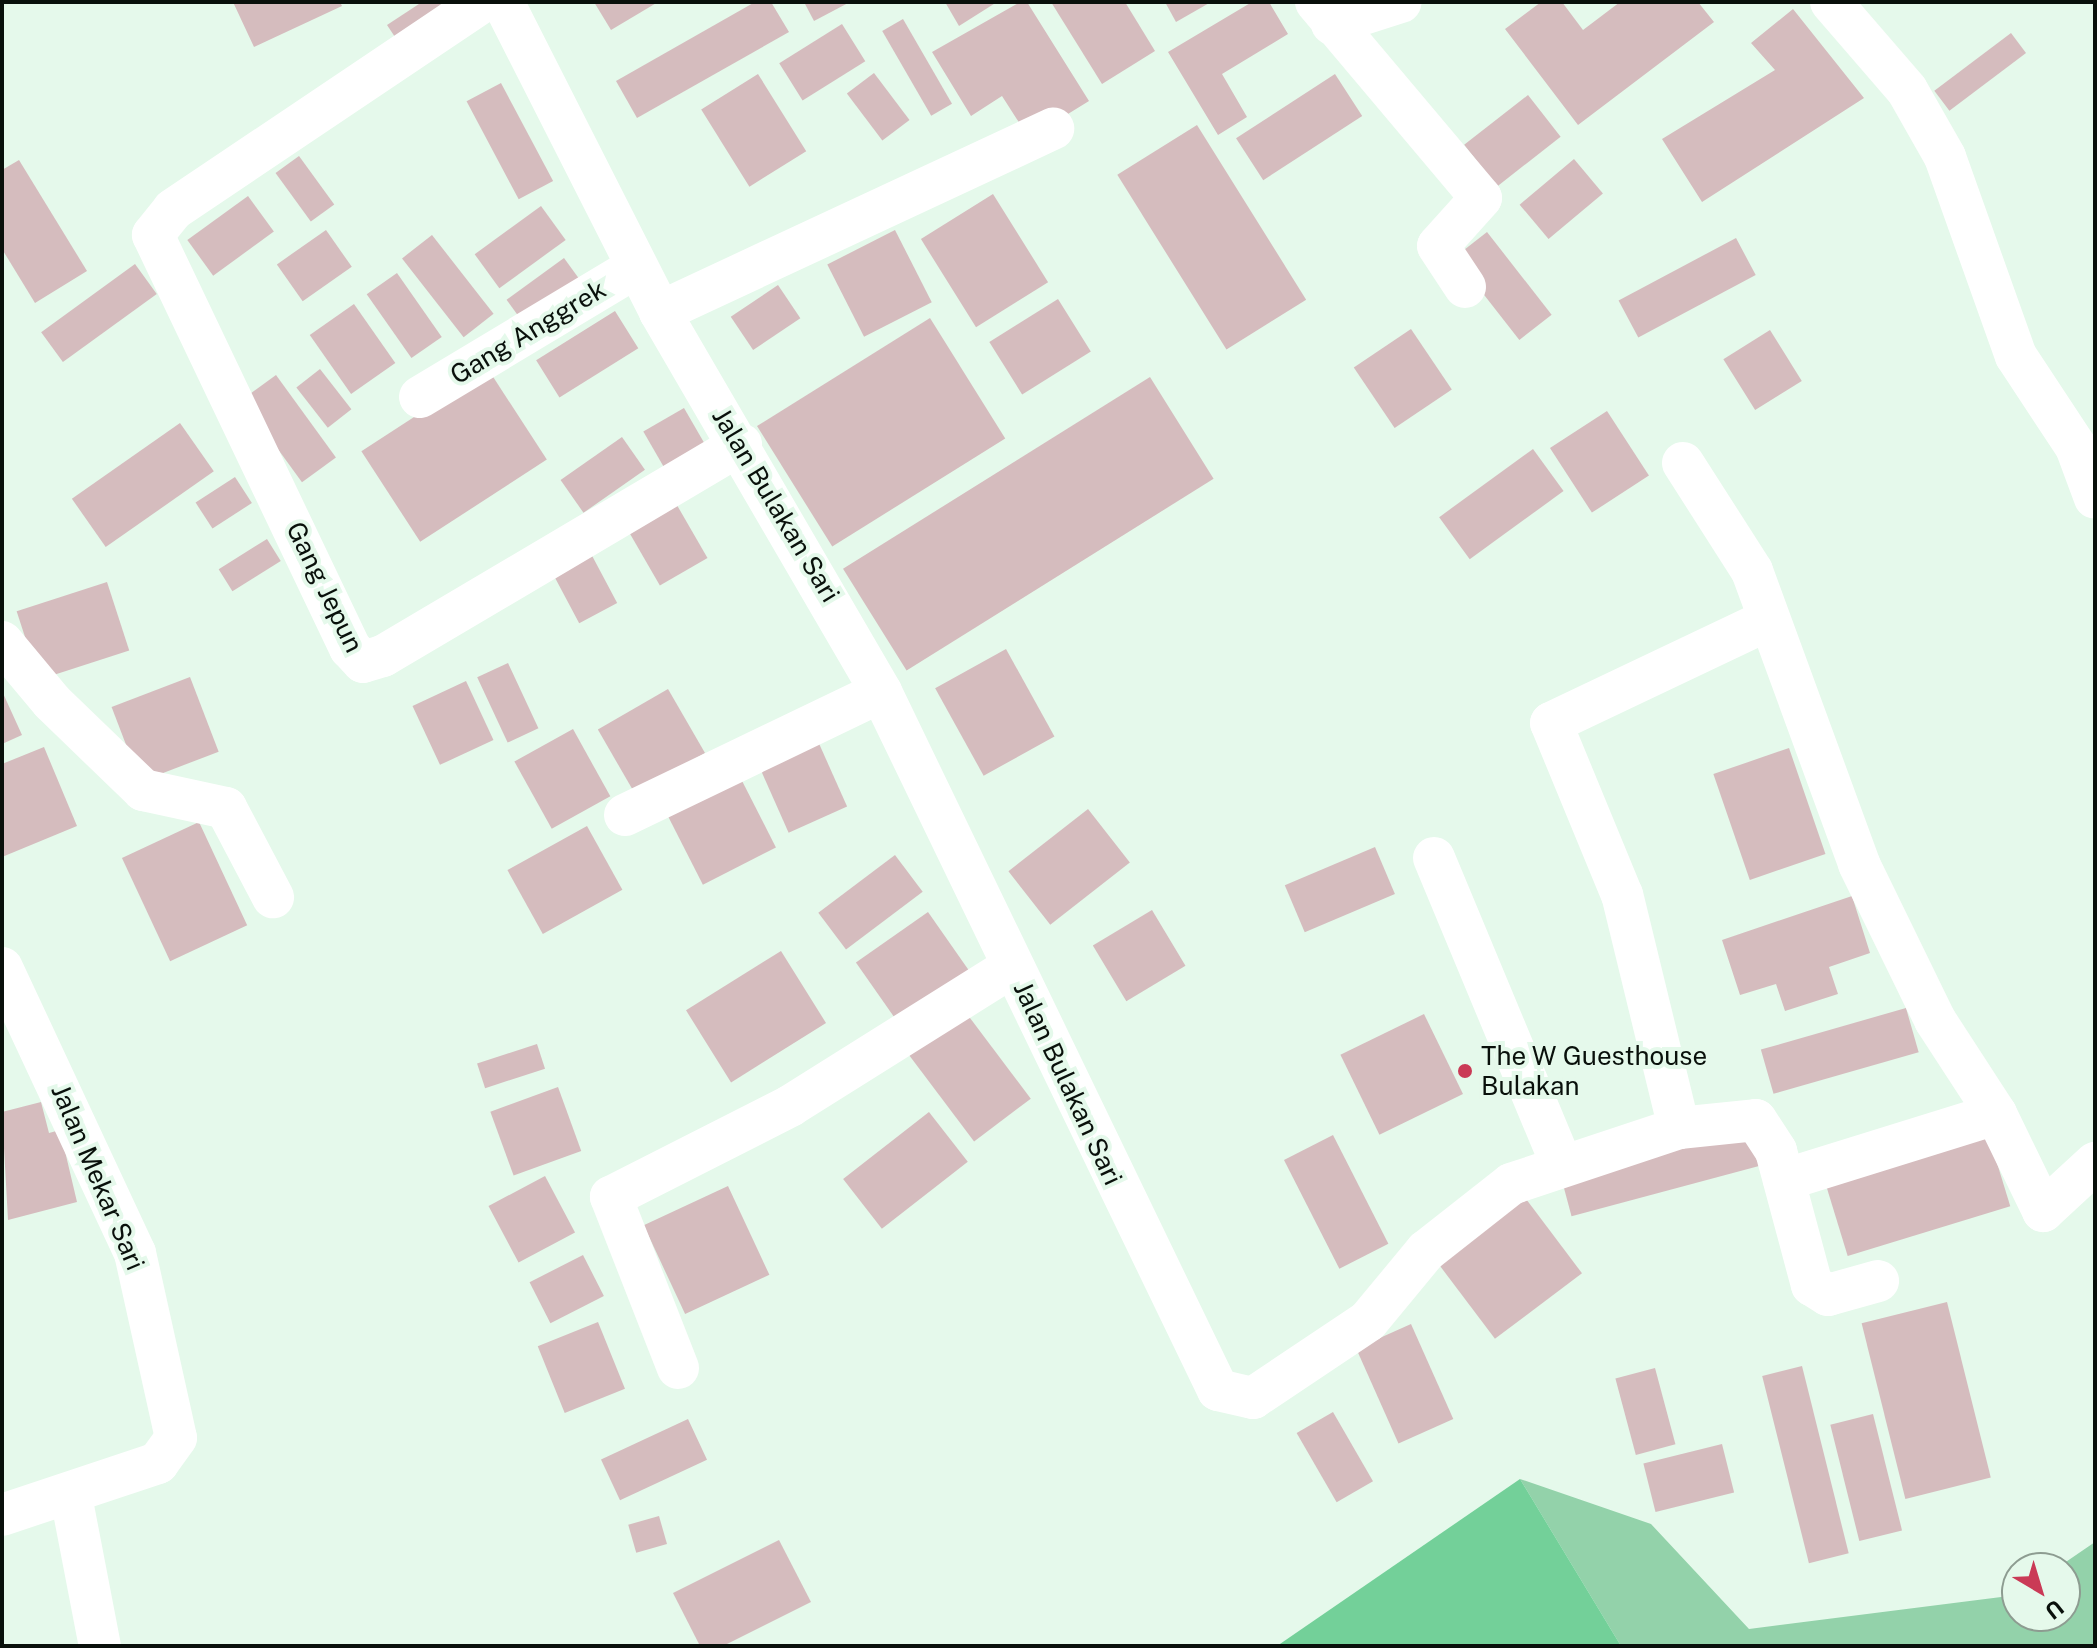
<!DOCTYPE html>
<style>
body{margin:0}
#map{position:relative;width:2097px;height:1648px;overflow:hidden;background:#e5f9eb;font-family:"Public Sans",sans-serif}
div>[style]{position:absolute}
.green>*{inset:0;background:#93d2aa}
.water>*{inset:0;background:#73d099}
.building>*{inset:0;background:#d5bcbe;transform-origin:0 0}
.street>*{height:42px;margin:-21px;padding:0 21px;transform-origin:21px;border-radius:21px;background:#fff}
.dots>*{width:22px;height:22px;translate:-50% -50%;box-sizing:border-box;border:4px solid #e5f9eb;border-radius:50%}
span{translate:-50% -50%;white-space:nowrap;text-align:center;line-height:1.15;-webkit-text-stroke:8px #e5f9eb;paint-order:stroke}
.street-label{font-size:26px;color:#09100b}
.poi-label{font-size:26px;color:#09100b}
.left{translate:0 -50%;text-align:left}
.frame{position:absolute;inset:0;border:4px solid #09100b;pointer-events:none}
.north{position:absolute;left:2001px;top:1552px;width:80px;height:80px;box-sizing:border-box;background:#e5f9eb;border:2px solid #8d9c91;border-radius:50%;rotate:142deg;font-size:22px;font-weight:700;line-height:32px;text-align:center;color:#09100b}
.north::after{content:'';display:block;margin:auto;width:28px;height:36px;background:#ca3a56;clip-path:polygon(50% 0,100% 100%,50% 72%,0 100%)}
</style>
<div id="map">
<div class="green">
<div style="clip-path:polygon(1520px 1479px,1651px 1524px,1749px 1629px,2017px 1595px,2017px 1616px,2065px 1616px,2065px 1568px,2057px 1568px,2095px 1542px,2095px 1646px,1621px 1646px)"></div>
</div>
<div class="water">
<div style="clip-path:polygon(1520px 1479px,1621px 1646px,1277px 1646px)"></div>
</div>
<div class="building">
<div style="clip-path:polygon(233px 2px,340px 2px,342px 6px,254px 47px)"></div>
<div style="clip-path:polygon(422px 2px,439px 2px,448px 15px,401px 46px,387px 25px)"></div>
<div style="clip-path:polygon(594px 2px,658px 2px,611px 30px)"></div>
<div style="clip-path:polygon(755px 2px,771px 2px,789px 32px,637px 118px,616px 81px)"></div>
<div style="clip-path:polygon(804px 2px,850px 2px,814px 21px)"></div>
<div style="clip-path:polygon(945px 2px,997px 2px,959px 26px)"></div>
<div style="clip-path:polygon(1020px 2px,1027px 2px,1089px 101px,1029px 138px,1002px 96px,971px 116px,932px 52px)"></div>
<div style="clip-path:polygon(1051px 2px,1125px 2px,1155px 51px,1102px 84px)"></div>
<div style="clip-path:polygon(1165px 2px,1211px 2px,1176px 22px)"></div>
<div style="clip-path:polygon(1252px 2px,1269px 2px,1288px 34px,1222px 74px,1247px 117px,1218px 135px,1168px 52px)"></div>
<div style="clip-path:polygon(1541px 2px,1562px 2px,1583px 30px,1620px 2px,1698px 2px,1714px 22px,1578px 125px,1505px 29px)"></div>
<div style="clip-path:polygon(1793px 9px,1864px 98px,1702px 202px,1662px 139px,1775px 70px,1751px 43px)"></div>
<div style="left:903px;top:19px;width:98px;height:24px;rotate:60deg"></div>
<div style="left:842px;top:24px;width:44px;height:74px;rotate:58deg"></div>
<div style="left:2011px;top:33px;width:25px;height:96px;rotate:53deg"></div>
<div style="left:874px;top:73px;width:59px;height:34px;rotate:53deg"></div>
<div style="left:758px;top:74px;width:91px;height:67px;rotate:58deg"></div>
<div style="left:1335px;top:74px;width:50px;height:118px;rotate:57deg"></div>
<div style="left:501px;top:83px;width:111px;height:39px;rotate:62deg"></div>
<div style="left:1528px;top:95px;width:53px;height:81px;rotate:52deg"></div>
<div style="left:1197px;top:125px;width:206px;height:94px;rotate:58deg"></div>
<div style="left:299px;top:156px;width:60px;height:29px;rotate:54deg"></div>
<div style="left:1574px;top:159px;width:45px;height:71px;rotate:50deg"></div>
<div style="clip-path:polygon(19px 160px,87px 271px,35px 303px,2px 249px,2px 170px)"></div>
<div style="left:993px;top:194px;width:104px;height:85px;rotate:58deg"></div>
<div style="left:248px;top:196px;width:44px;height:75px;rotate:54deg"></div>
<div style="left:541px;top:206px;width:42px;height:82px;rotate:54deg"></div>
<div style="left:326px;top:230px;width:45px;height:60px;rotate:55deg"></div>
<div style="left:895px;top:230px;width:81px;height:76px;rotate:63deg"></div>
<div style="left:1487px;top:232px;width:105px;height:41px;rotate:52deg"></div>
<div style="left:432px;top:235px;width:100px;height:38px;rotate:52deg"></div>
<div style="left:1736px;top:238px;width:42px;height:133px;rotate:62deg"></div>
<div style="left:564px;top:258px;width:34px;height:71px;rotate:54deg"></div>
<div style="left:135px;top:264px;width:37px;height:116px;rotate:54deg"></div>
<div style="left:397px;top:273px;width:78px;height:37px;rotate:55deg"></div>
<div style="left:778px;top:285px;width:40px;height:57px;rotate:56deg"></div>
<div style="left:1058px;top:299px;width:62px;height:81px;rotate:58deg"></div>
<div style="left:354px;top:304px;width:72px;height:54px;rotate:55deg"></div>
<div style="left:615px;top:311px;width:44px;height:93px;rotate:58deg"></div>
<div style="left:930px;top:318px;width:142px;height:204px;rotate:58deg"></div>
<div style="left:1411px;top:329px;width:73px;height:69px;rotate:56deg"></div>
<div style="left:1770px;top:330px;width:60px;height:55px;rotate:58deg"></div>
<div style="left:320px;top:369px;width:51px;height:30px;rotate:52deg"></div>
<div style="left:488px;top:369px;width:108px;height:151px;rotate:57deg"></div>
<div style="left:276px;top:375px;width:102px;height:42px;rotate:54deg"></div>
<div style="left:1150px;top:377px;width:120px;height:362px;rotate:58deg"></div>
<div style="left:684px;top:408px;width:48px;height:47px;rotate:60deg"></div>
<div style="left:1607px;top:411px;width:77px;height:68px;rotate:57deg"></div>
<div style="left:180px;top:423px;width:59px;height:132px;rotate:55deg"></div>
<div style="left:622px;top:437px;width:40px;height:75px;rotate:55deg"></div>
<div style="left:1533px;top:449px;width:52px;height:116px;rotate:54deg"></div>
<div style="left:235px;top:477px;width:31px;height:47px;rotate:57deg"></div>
<div style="left:674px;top:500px;width:67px;height:55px;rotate:60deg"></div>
<div style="left:267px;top:539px;width:26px;height:57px;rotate:58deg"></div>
<div style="left:589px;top:550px;width:60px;height:43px;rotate:62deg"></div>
<div style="left:107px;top:582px;width:72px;height:95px;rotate:72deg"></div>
<div style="left:1006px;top:649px;width:100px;height:81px;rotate:61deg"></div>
<div style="left:508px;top:663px;width:72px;height:34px;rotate:65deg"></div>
<div style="left:190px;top:677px;width:80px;height:84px;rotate:69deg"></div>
<div style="left:466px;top:681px;width:65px;height:59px;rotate:65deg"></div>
<div style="left:668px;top:689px;width:74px;height:81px;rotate:60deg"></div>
<div style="clip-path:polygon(2px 691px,22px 735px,2px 744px)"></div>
<div style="left:573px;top:729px;width:77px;height:67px;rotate:61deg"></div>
<div style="left:817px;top:739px;width:74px;height:64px;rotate:66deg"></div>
<div style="clip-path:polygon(44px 747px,77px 826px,2px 857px,2px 764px)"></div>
<div style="left:1789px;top:748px;width:112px;height:80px;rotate:71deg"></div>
<div style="left:736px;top:769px;width:88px;height:82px;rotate:63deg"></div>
<div style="left:1088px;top:809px;width:68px;height:101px;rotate:52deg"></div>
<div style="left:199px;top:822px;width:114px;height:85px;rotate:65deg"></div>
<div style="left:587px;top:826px;width:73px;height:91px;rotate:61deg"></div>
<div style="left:1375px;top:847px;width:51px;height:98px;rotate:67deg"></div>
<div style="left:895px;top:855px;width:46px;height:96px;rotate:53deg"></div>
<div style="clip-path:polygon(1852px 896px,1870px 953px,1829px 967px,1838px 994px,1785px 1011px,1776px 984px,1740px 995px,1722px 940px)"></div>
<div style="left:1152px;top:910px;width:65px;height:69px;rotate:59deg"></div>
<div style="left:928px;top:912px;width:75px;height:88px;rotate:55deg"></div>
<div style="left:781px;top:951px;width:85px;height:112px;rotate:58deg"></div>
<div style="left:1906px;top:1008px;width:46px;height:151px;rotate:74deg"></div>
<div style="left:964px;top:1010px;width:111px;height:71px;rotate:53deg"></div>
<div style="left:1424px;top:1014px;width:89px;height:93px;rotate:64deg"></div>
<div style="left:537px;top:1044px;width:26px;height:63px;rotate:72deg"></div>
<div style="left:558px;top:1087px;width:68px;height:72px;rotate:70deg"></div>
<div style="clip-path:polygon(41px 1102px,49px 1133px,60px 1130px,77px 1202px,8px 1220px,2px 1112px)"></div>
<div style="left:929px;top:1112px;width:63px;height:109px;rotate:52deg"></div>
<div style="left:1750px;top:1125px;width:42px;height:196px;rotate:75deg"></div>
<div style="left:1986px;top:1127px;width:83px;height:170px;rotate:73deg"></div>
<div style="left:1333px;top:1135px;width:122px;height:55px;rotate:63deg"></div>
<div style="left:545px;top:1176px;width:64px;height:64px;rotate:62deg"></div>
<div style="left:728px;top:1186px;width:98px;height:93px;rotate:65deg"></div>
<div style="left:1517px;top:1187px;width:108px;height:109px;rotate:53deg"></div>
<div style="left:583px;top:1255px;width:46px;height:60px;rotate:63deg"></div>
<div style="left:1947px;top:1302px;width:181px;height:88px;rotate:76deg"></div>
<div style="left:598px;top:1322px;width:72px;height:65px;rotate:68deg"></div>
<div style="left:1411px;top:1324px;width:104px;height:60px;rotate:66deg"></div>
<div style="left:1802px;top:1366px;width:193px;height:41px;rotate:76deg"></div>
<div style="left:1655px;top:1368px;width:79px;height:41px;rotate:75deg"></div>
<div style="left:1333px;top:1412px;width:80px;height:42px;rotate:60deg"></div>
<div style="left:1873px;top:1414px;width:120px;height:44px;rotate:76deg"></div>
<div style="left:688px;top:1419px;width:45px;height:96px;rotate:65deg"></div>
<div style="left:1722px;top:1444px;width:50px;height:81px;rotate:76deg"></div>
<div style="left:659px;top:1516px;width:29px;height:32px;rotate:74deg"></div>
<div style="clip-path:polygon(779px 1540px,811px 1602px,723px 1646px,700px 1646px,673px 1593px)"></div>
</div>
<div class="street">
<div style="left:482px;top:2px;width:372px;rotate:146.1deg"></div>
<div style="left:173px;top:210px;width:32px;rotate:129deg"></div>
<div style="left:153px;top:235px;width:458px;rotate:64.5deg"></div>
<div style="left:350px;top:648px;width:19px;rotate:47deg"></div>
<div style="left:363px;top:662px;width:21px;rotate:-17deg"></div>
<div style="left:383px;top:656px;width:416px;rotate:-30.6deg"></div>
<div style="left:503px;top:2px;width:347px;rotate:63.1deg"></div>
<div style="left:660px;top:312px;width:440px;rotate:59.8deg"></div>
<div style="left:881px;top:692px;width:775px;rotate:64.23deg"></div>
<div style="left:1218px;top:1390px;width:36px;rotate:13deg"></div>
<div style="left:1253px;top:1398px;width:138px;rotate:-33.8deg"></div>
<div style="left:1368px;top:1321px;width:91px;rotate:-50.4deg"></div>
<div style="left:1426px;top:1251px;width:108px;rotate:-38.2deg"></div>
<div style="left:1511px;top:1184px;width:177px;rotate:-18.4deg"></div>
<div style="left:1679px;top:1128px;width:77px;rotate:-5.9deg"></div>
<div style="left:1756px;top:1120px;width:37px;rotate:57deg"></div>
<div style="left:1776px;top:1151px;width:139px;rotate:75deg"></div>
<div style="left:1812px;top:1285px;width:19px;rotate:32deg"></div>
<div style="left:1828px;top:1295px;width:52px;rotate:-15.6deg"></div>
<div style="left:1316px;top:2px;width:256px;rotate:49.9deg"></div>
<div style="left:1481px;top:198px;width:64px;rotate:131.9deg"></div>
<div style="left:1438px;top:246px;width:49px;rotate:56.6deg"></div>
<div style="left:1831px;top:2px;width:116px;rotate:49.2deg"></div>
<div style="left:1907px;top:90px;width:77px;rotate:60.4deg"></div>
<div style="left:1945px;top:157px;width:211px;rotate:70.4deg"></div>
<div style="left:2016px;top:356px;width:109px;rotate:56.6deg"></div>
<div style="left:2076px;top:447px;width:54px;rotate:69.6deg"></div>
<div style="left:1332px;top:24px;width:72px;rotate:-17.7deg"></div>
<div style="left:660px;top:312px;width:434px;rotate:-25deg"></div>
<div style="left:420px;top:397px;width:252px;rotate:-31deg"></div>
<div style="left:1683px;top:463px;width:128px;rotate:57.4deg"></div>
<div style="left:1752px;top:571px;width:312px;rotate:69.9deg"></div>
<div style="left:1859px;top:864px;width:174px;rotate:64deg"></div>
<div style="left:1935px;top:1020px;width:112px;rotate:57deg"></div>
<div style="left:1996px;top:1114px;width:108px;rotate:64.1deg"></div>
<div style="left:2043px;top:1211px;width:71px;rotate:-42.7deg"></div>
<div style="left:2px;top:642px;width:78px;rotate:50.2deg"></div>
<div style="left:52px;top:702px;width:127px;rotate:44deg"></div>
<div style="left:143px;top:790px;width:85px;rotate:12.2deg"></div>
<div style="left:226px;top:808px;width:101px;rotate:62.2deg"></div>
<div style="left:625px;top:815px;width:284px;rotate:-25.7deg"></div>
<div style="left:1434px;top:858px;width:330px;rotate:67.4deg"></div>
<div style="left:2px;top:968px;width:315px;rotate:65deg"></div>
<div style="left:135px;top:1253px;width:189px;rotate:77.5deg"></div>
<div style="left:176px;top:1438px;width:31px;rotate:126deg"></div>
<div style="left:158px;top:1463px;width:164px;rotate:161.6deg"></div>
<div style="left:1679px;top:1128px;width:240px;rotate:-103.7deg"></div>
<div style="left:1622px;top:895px;width:186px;rotate:-112.4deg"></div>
<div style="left:1551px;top:723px;width:240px;rotate:-25.4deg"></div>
<div style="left:1784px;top:1180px;width:222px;rotate:-17.3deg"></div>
<div style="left:678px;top:1368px;width:184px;rotate:-111.4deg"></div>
<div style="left:611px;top:1197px;width:201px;rotate:-26.9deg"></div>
<div style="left:790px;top:1106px;width:263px;rotate:-32.1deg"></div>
<div style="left:71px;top:1496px;width:153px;rotate:79.1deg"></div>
</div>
<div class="dots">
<div style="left:1465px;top:1071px;background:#ca3a56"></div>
</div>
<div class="street-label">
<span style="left:528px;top:332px;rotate:-31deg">Gang Anggrek</span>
<span style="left:776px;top:505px;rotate:59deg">Jalan Bulakan Sari</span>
<span style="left:325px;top:587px;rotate:64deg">Gang Jepun</span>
<span style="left:1068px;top:1083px;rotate:65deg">Jalan Bulakan Sari</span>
<span style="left:98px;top:1177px;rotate:67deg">Jalan Mekar Sari</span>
</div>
<div class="poi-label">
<span class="left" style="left:1481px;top:1071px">The W Guesthouse<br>Bulakan</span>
</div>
<div class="frame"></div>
<div class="north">U</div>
</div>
